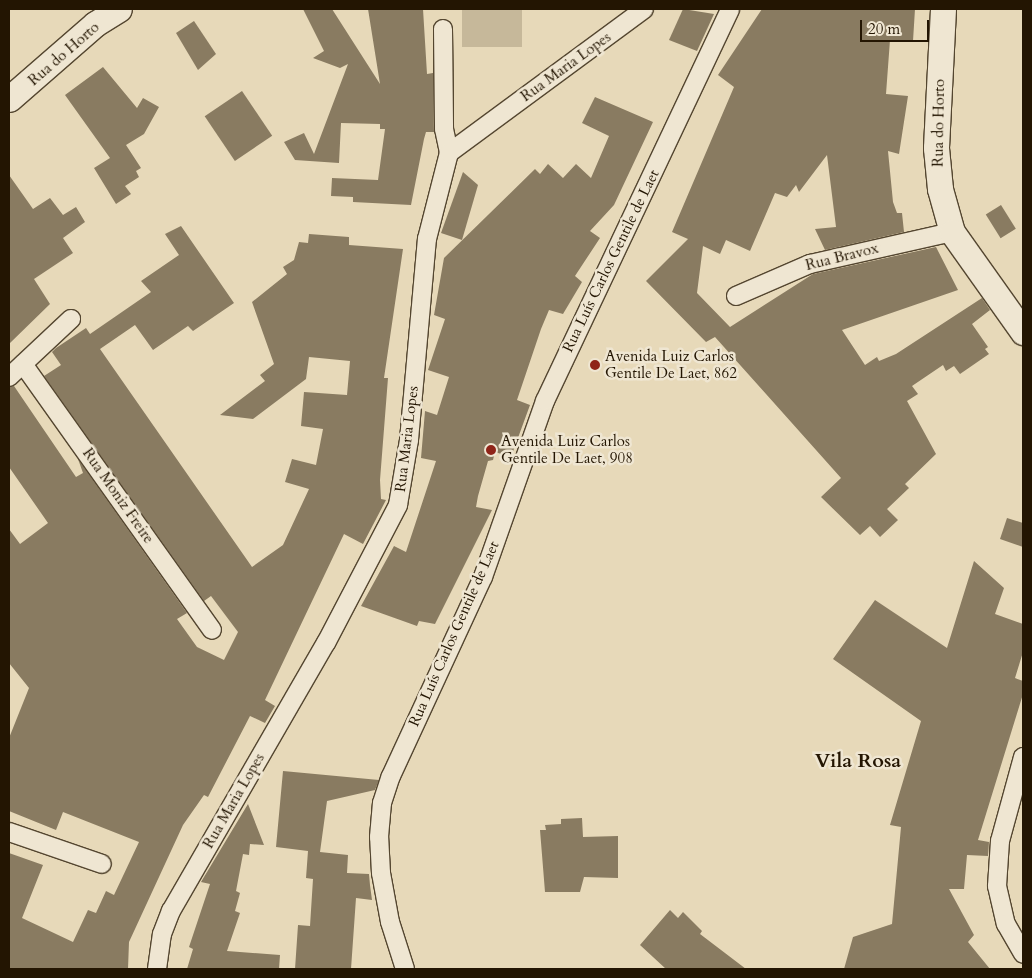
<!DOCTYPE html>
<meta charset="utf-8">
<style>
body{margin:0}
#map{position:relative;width:1032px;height:978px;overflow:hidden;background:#e7d9b9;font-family:Cardo,serif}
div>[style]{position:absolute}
.green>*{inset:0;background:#c6b89a;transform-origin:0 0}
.building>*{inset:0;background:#897b61;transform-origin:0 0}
.roads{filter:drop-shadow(1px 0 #544630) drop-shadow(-1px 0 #544630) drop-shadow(0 1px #544630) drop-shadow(0 -1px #544630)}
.street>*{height:18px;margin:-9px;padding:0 9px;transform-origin:9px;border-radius:9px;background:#efe6d2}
.secondary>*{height:25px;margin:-12.5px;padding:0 12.5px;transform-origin:12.5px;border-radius:12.5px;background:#efe6d2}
.dots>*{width:14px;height:14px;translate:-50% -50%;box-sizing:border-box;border:2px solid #efe6d2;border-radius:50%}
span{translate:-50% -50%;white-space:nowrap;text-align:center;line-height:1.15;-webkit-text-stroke:5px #efe6d2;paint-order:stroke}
.street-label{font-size:15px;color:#231502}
.poi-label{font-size:15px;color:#231502}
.left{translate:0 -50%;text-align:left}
.district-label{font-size:20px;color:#231502;font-weight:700}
.frame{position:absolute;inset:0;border:10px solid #231502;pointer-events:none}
.scale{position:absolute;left:860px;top:20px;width:69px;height:22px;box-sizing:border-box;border:2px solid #231502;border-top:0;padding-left:6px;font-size:15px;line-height:18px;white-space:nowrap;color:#231502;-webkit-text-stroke:4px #efe6d2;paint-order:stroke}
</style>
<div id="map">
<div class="green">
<div style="left:462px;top:9px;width:60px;height:38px"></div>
</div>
<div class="building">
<div style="clip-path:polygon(303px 9px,332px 9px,380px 84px,368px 9px,423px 9px,427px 74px,433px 73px,434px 132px,426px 132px,424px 139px,411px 205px,353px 202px,353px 197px,331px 196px,332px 178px,378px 180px,385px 129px,380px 129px,380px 124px,341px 123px,339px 163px,295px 160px,284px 142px,304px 133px,314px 154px,348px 64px,340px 68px,313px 58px,324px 51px)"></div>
<div style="clip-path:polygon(683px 9px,714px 14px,697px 51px,669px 40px)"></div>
<div style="clip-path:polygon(762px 9px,915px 9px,913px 41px,890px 40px,886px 94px,908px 96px,899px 154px,888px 151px,893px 202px,897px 213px,902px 213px,904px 232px,825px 250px,815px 229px,836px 227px,827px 155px,799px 192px,796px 185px,787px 197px,775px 193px,750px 251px,726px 240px,720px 254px,703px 246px,697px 293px,730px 327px,813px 274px,936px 247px,958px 290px,842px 330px,865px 365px,877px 357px,879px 361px,896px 354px,982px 298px,990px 310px,972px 324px,988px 347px,985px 349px,989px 354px,960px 374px,954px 366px,946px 371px,943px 365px,912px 386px,918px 394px,907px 401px,936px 454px,905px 484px,909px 488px,887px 509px,898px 520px,880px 537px,870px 526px,860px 535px,821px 497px,841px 478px,715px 337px,706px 342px,646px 281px,688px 239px,672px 232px,734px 87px,718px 75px)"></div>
<div style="clip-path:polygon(194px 21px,216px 54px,198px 70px,176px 33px)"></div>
<div style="clip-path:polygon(103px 67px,137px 108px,143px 98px,159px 107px,144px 134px,126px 145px,141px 168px,136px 171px,139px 177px,125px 186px,131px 194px,116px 204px,94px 168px,110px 158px,65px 95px)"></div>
<div style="left:242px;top:91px;width:54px;height:45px;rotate:56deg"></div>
<div style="clip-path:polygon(595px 97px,653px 122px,614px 205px,590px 231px,600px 238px,575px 276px,582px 282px,563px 314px,549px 310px,541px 329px,517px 400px,530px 405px,515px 446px,511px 457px,495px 452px,493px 460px,488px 461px,478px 496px,476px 507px,492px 510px,435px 624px,419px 621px,417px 626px,361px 606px,394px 546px,406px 552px,436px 461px,421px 458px,425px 411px,437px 415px,449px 377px,428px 370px,445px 319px,434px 315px,444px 258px,535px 169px,540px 174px,548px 164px,563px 178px,576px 164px,591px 178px,609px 136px,582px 123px)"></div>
<div style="clip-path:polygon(463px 172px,478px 185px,462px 240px,441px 233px)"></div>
<div style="clip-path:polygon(9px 175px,33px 209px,50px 198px,63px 215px,76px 207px,85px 222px,63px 238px,73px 253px,34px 279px,50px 304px,9px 344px)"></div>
<div style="left:1001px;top:205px;width:28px;height:18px;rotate:58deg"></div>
<div style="clip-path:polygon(181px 226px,234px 303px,193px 331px,188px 326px,153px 350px,135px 325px,100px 349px,252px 567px,283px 545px,309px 489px,285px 482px,292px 459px,316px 465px,323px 429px,301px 426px,304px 392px,347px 395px,350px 361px,309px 357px,306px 379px,253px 419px,220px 415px,265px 381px,260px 375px,274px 364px,252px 302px,287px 274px,283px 267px,294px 260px,299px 242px,308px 243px,309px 234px,349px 237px,349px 245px,403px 249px,384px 378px,388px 378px,380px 480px,381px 499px,386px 500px,363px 544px,344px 534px,265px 700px,275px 706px,265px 723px,250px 716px,208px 797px,204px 795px,183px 825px,129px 942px,128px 969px,9px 969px,9px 853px,43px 865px,22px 918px,73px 942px,88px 910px,96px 913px,106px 891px,114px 895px,139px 842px,63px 812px,56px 830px,9px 811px,9px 738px,29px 688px,9px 663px,9px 529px,20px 544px,48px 523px,9px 467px,9px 387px,14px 386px,76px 477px,83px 473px,78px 459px,187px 613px,177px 619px,197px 647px,224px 660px,238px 632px,211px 596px,204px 601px,44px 376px,61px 365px,52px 352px,56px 348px,86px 328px,90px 334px,151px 292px,141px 281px,179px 255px,165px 234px)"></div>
<div style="clip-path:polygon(1007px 518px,1023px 523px,1023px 547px,1000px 539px)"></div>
<div style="clip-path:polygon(974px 561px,1004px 588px,995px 614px,1023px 624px,1023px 652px,1015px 678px,1023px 681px,1023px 694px,978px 840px,989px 842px,988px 856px,967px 855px,964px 889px,949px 889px,974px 935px,968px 942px,990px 969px,844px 969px,853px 937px,892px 924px,901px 827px,890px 825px,921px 721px,833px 659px,875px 600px,947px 648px)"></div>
<div style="clip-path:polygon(283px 771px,379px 780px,375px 790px,327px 801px,320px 852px,348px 855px,347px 873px,369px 874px,370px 885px,372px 900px,356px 898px,351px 969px,295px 969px,298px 925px,310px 926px,313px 879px,306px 878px,308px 851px,276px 847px)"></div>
<div style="clip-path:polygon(248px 804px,264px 845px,250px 844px,249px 855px,243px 854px,236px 891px,240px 893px,235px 911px,240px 913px,227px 951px,280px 955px,279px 969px,187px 969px,193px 949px,189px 947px,210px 884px,201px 882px)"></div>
<div style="clip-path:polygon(582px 818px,583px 837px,618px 836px,618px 878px,584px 877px,580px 892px,545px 892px,540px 830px,546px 830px,545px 825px,561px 824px,561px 819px)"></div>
<div style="clip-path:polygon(670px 910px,678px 918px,683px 912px,702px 931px,700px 934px,746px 969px,666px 969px,640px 945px)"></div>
</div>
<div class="roads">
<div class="street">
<div style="left:443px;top:29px;width:100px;rotate:89.4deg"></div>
<div style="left:444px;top:129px;width:25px;rotate:78deg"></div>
<div style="left:736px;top:296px;width:81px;rotate:-23.4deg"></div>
<div style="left:810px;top:264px;width:146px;rotate:-12.7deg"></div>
<div style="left:23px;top:364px;width:326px;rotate:54.6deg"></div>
<div style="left:9px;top:377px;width:85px;rotate:-43.1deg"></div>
<div style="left:1023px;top:757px;width:87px;rotate:105.3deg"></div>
<div style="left:1000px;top:841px;width:45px;rotate:93.8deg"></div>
<div style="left:997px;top:886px;width:39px;rotate:77deg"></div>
<div style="left:1006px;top:924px;width:34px;rotate:60deg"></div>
<div style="left:9px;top:832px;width:98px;rotate:19deg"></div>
<div style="left:157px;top:969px;width:35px;rotate:-82deg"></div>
<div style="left:162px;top:934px;width:25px;rotate:-69deg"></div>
<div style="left:171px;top:911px;width:310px;rotate:-60deg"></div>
<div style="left:326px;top:643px;width:156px;rotate:-62.4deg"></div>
<div style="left:398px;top:505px;width:66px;rotate:-80.4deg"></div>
<div style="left:409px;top:440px;width:202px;rotate:-84.9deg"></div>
<div style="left:427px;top:239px;width:89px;rotate:-75.7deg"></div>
<div style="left:449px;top:153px;width:242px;rotate:-36.4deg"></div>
<div style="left:405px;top:969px;width:49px;rotate:-107.7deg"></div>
<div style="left:390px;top:922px;width:50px;rotate:-100.4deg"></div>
<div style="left:381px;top:873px;width:36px;rotate:-93deg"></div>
<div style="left:379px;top:837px;width:34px;rotate:-85deg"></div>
<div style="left:382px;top:803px;width:28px;rotate:-72deg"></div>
<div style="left:391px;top:776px;width:219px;rotate:-65.2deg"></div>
<div style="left:483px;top:577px;width:187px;rotate:-70.6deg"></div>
<div style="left:545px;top:401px;width:433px;rotate:-64.7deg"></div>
</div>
<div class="secondary">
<div style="left:943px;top:9px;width:139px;rotate:92.9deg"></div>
<div style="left:936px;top:148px;width:41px;rotate:84.4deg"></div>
<div style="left:940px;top:189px;width:45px;rotate:74.4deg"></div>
<div style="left:952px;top:232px;width:123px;rotate:54.6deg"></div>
<div style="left:9px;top:99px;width:114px;rotate:-41.1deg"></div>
<div style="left:95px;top:24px;width:28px;rotate:-32deg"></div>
</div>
</div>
<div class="dots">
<div style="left:595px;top:365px;background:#8f2418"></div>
<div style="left:491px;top:450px;background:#8f2418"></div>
</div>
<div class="street-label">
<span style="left:64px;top:54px;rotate:-41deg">Rua do Horto</span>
<span style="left:566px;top:67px;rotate:-36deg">Rua Maria Lopes</span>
<span style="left:939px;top:123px;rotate:-89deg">Rua do Horto</span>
<span style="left:842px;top:257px;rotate:-14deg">Rua Bravox</span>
<span style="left:611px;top:261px;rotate:-64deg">Rua Luís Carlos Gentile de Laet</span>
<span style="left:407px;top:439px;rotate:-83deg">Rua Maria Lopes</span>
<span style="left:118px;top:496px;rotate:55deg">Rua Moniz Freire</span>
<span style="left:454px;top:634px;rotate:-66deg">Rua Luís Carlos Gentile de Laet</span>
<span style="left:234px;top:801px;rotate:-60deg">Rua Maria Lopes</span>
</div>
<div class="poi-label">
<span class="left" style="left:605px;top:365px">Avenida Luiz Carlos<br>Gentile De Laet, 862</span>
<span class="left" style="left:501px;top:450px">Avenida Luiz Carlos<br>Gentile De Laet, 908</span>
</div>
<div class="district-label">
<span style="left:858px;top:760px">Vila Rosa</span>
</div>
<div class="frame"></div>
<div class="scale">20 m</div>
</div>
